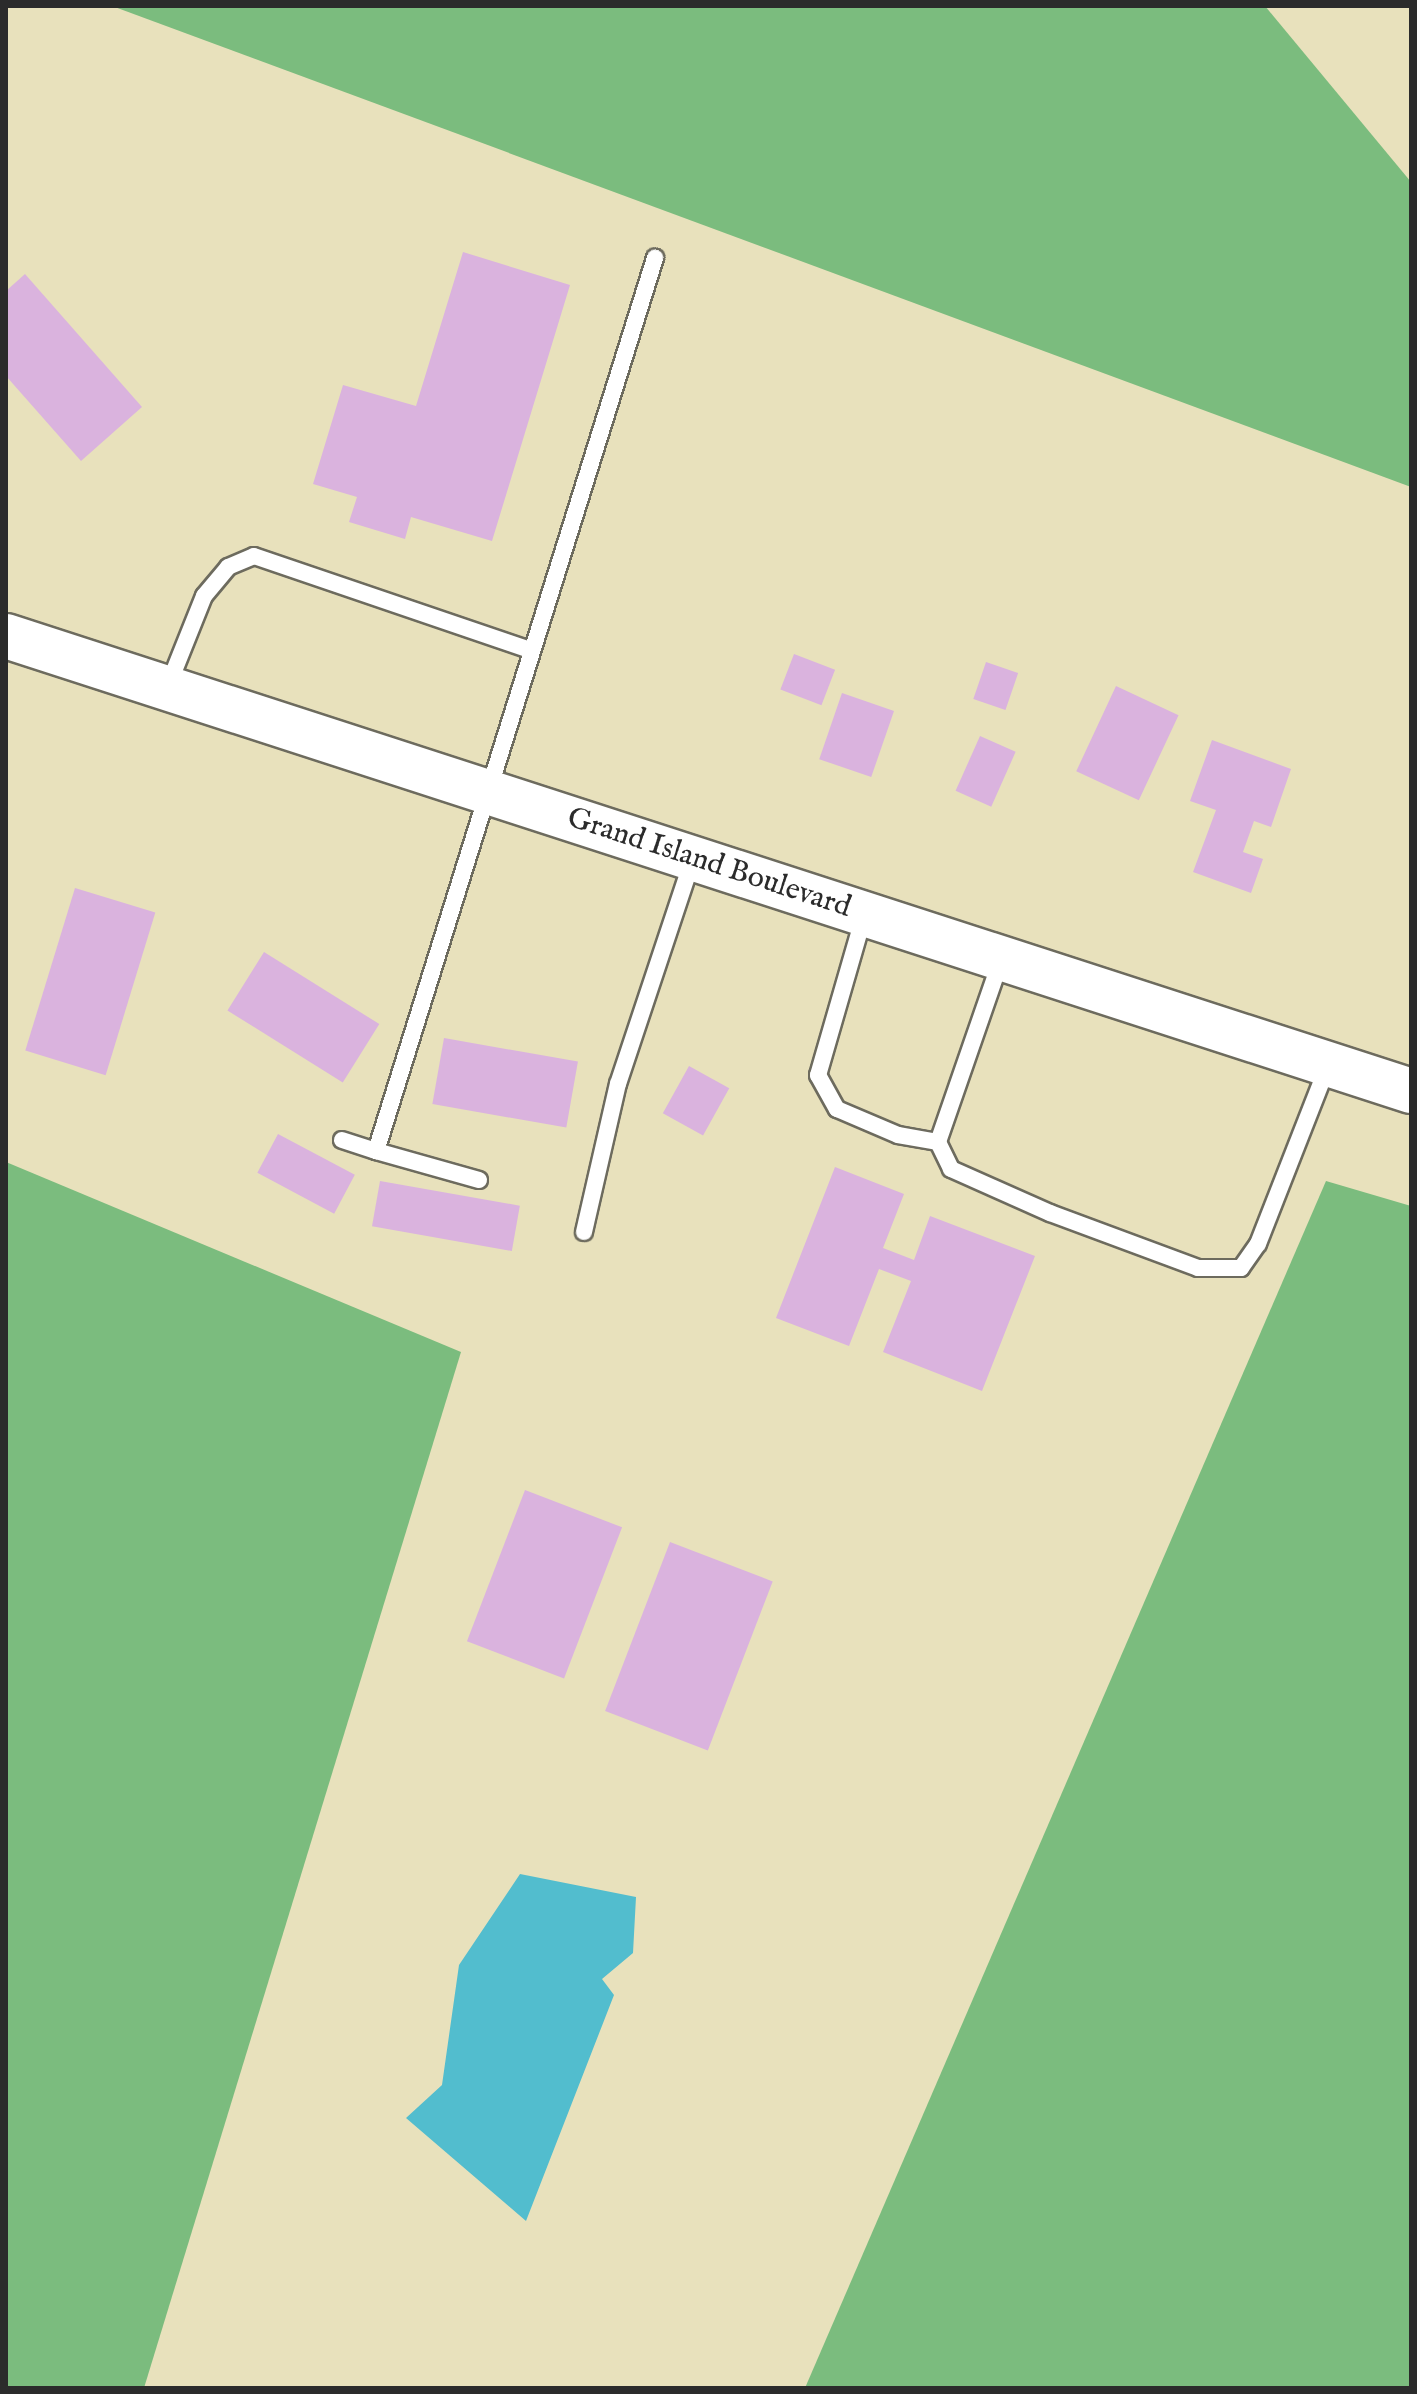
<!DOCTYPE html>
<style>
body{margin:0}
#map{position:relative;width:1417px;height:2394px;overflow:hidden;background:#e8e1bc;font-family:"IM FELL English",serif}
div>[style]{position:absolute}
.forest>*{inset:0;background:#7bbc7e}
.water>*{inset:0;background:#52bdce}
.building>*{inset:0;background:#dab3de;transform-origin:0 0}
.roads{filter:drop-shadow(2px 0 #6d6b5e) drop-shadow(-2px 0 #6d6b5e) drop-shadow(0 2px #6d6b5e) drop-shadow(0 -2px #6d6b5e)}
.service>*{height:16px;margin:-8px;padding:0 8px;transform-origin:8px;border-radius:8px;background:#fff}
.secondary>*{height:44px;margin:-22px;padding:0 22px;transform-origin:22px;border-radius:22px;background:#fff}
span{translate:-50% -50%;white-space:nowrap;text-align:center;line-height:1.15;-webkit-text-stroke:6px #fff;paint-order:stroke}
.street-label{font-size:30px;color:#2b2b2b}
.frame{position:absolute;inset:0;border:8px solid #2b2b2b;pointer-events:none}
</style>
<div id="map">
<div class="forest">
<div style="clip-path:polygon(112px 6px,1265px 6px,1411px 182px,1411px 487px)"></div>
<div style="clip-path:polygon(6px 1162px,461px 1352px,144px 2388px,6px 2388px)"></div>
<div style="clip-path:polygon(1326px 1181px,1411px 1206px,1411px 2388px,805px 2388px)"></div>
</div>
<div class="water">
<div style="clip-path:polygon(520px 1874px,636px 1897px,633px 1953px,602px 1979px,614px 1995px,526px 2221px,406px 2118px,442px 2085px,459px 1965px)"></div>
</div>
<div class="building">
<div style="clip-path:polygon(463px 252px,570px 285px,492px 541px,411px 517px,405px 539px,349px 522px,357px 497px,313px 484px,343px 385px,416px 406px)"></div>
<div style="clip-path:polygon(25px 274px,142px 407px,81px 461px,6px 376px,6px 291px)"></div>
<div style="left:794px;top:654px;width:44px;height:38px;rotate:21deg"></div>
<div style="left:986px;top:662px;width:34px;height:39px;rotate:19deg"></div>
<div style="left:1116px;top:686px;width:69px;height:94px;rotate:25deg"></div>
<div style="left:842px;top:693px;width:55px;height:70px;rotate:19deg"></div>
<div style="left:980px;top:736px;width:39px;height:60px;rotate:24deg"></div>
<div style="clip-path:polygon(1212px 740px,1291px 769px,1271px 827px,1254px 821px,1243px 852px,1263px 859px,1251px 893px,1193px 872px,1216px 810px,1190px 801px)"></div>
<div style="left:75px;top:888px;width:84px;height:170px;rotate:17deg"></div>
<div style="left:264px;top:952px;width:136px;height:69px;rotate:32deg"></div>
<div style="left:444px;top:1038px;width:136px;height:67px;rotate:10deg"></div>
<div style="left:689px;top:1066px;width:46px;height:54px;rotate:29deg"></div>
<div style="left:278px;top:1134px;width:87px;height:44px;rotate:28deg"></div>
<div style="clip-path:polygon(835px 1167px,904px 1194px,883px 1248px,914px 1260px,930px 1216px,1035px 1256px,982px 1391px,883px 1352px,911px 1281px,879px 1269px,849px 1346px,776px 1318px)"></div>
<div style="left:380px;top:1181px;width:142px;height:46px;rotate:10deg"></div>
<div style="left:525px;top:1490px;width:104px;height:162px;rotate:21deg"></div>
<div style="left:670px;top:1542px;width:110px;height:181px;rotate:21deg"></div>
</div>
<div class="roads">
<div class="service">
<div style="left:168px;top:686px;width:97px;rotate:-68.2deg"></div>
<div style="left:204px;top:596px;width:38px;rotate:-50deg"></div>
<div style="left:228px;top:567px;width:28px;rotate:-23deg"></div>
<div style="left:254px;top:556px;width:292px;rotate:18.8deg"></div>
<div style="left:864px;top:916px;width:166px;rotate:106.1deg"></div>
<div style="left:818px;top:1075px;width:39px;rotate:61deg"></div>
<div style="left:837px;top:1109px;width:66px;rotate:23.1deg"></div>
<div style="left:898px;top:1135px;width:41px;rotate:9.9deg"></div>
<div style="left:938px;top:1142px;width:193px;rotate:-70.9deg"></div>
<div style="left:342px;top:1140px;width:36px;rotate:18deg"></div>
<div style="left:938px;top:1142px;width:30px;rotate:64deg"></div>
<div style="left:951px;top:1169px;width:108px;rotate:24deg"></div>
<div style="left:1050px;top:1213px;width:158px;rotate:20.4deg"></div>
<div style="left:1198px;top:1268px;width:43px"></div>
<div style="left:1241px;top:1268px;width:29px;rotate:-55deg"></div>
<div style="left:1258px;top:1244px;width:192px;rotate:-68.6deg"></div>
<div style="left:479px;top:1180px;width:107px;rotate:-164.3deg"></div>
<div style="left:376px;top:1151px;width:936px;rotate:-72.65deg"></div>
<div style="left:584px;top:1232px;width:152px;rotate:-77.1deg"></div>
<div style="left:618px;top:1084px;width:235px;rotate:-71.6deg"></div>
</div>
<div class="secondary">
<div style="left:6px;top:636px;width:1477px;rotate:17.94deg"></div>
</div>
</div>
<div class="street-label">
<span style="left:709px;top:863px;rotate:18deg">Grand Island Boulevard</span>
</div>
<div class="frame"></div>
</div>
